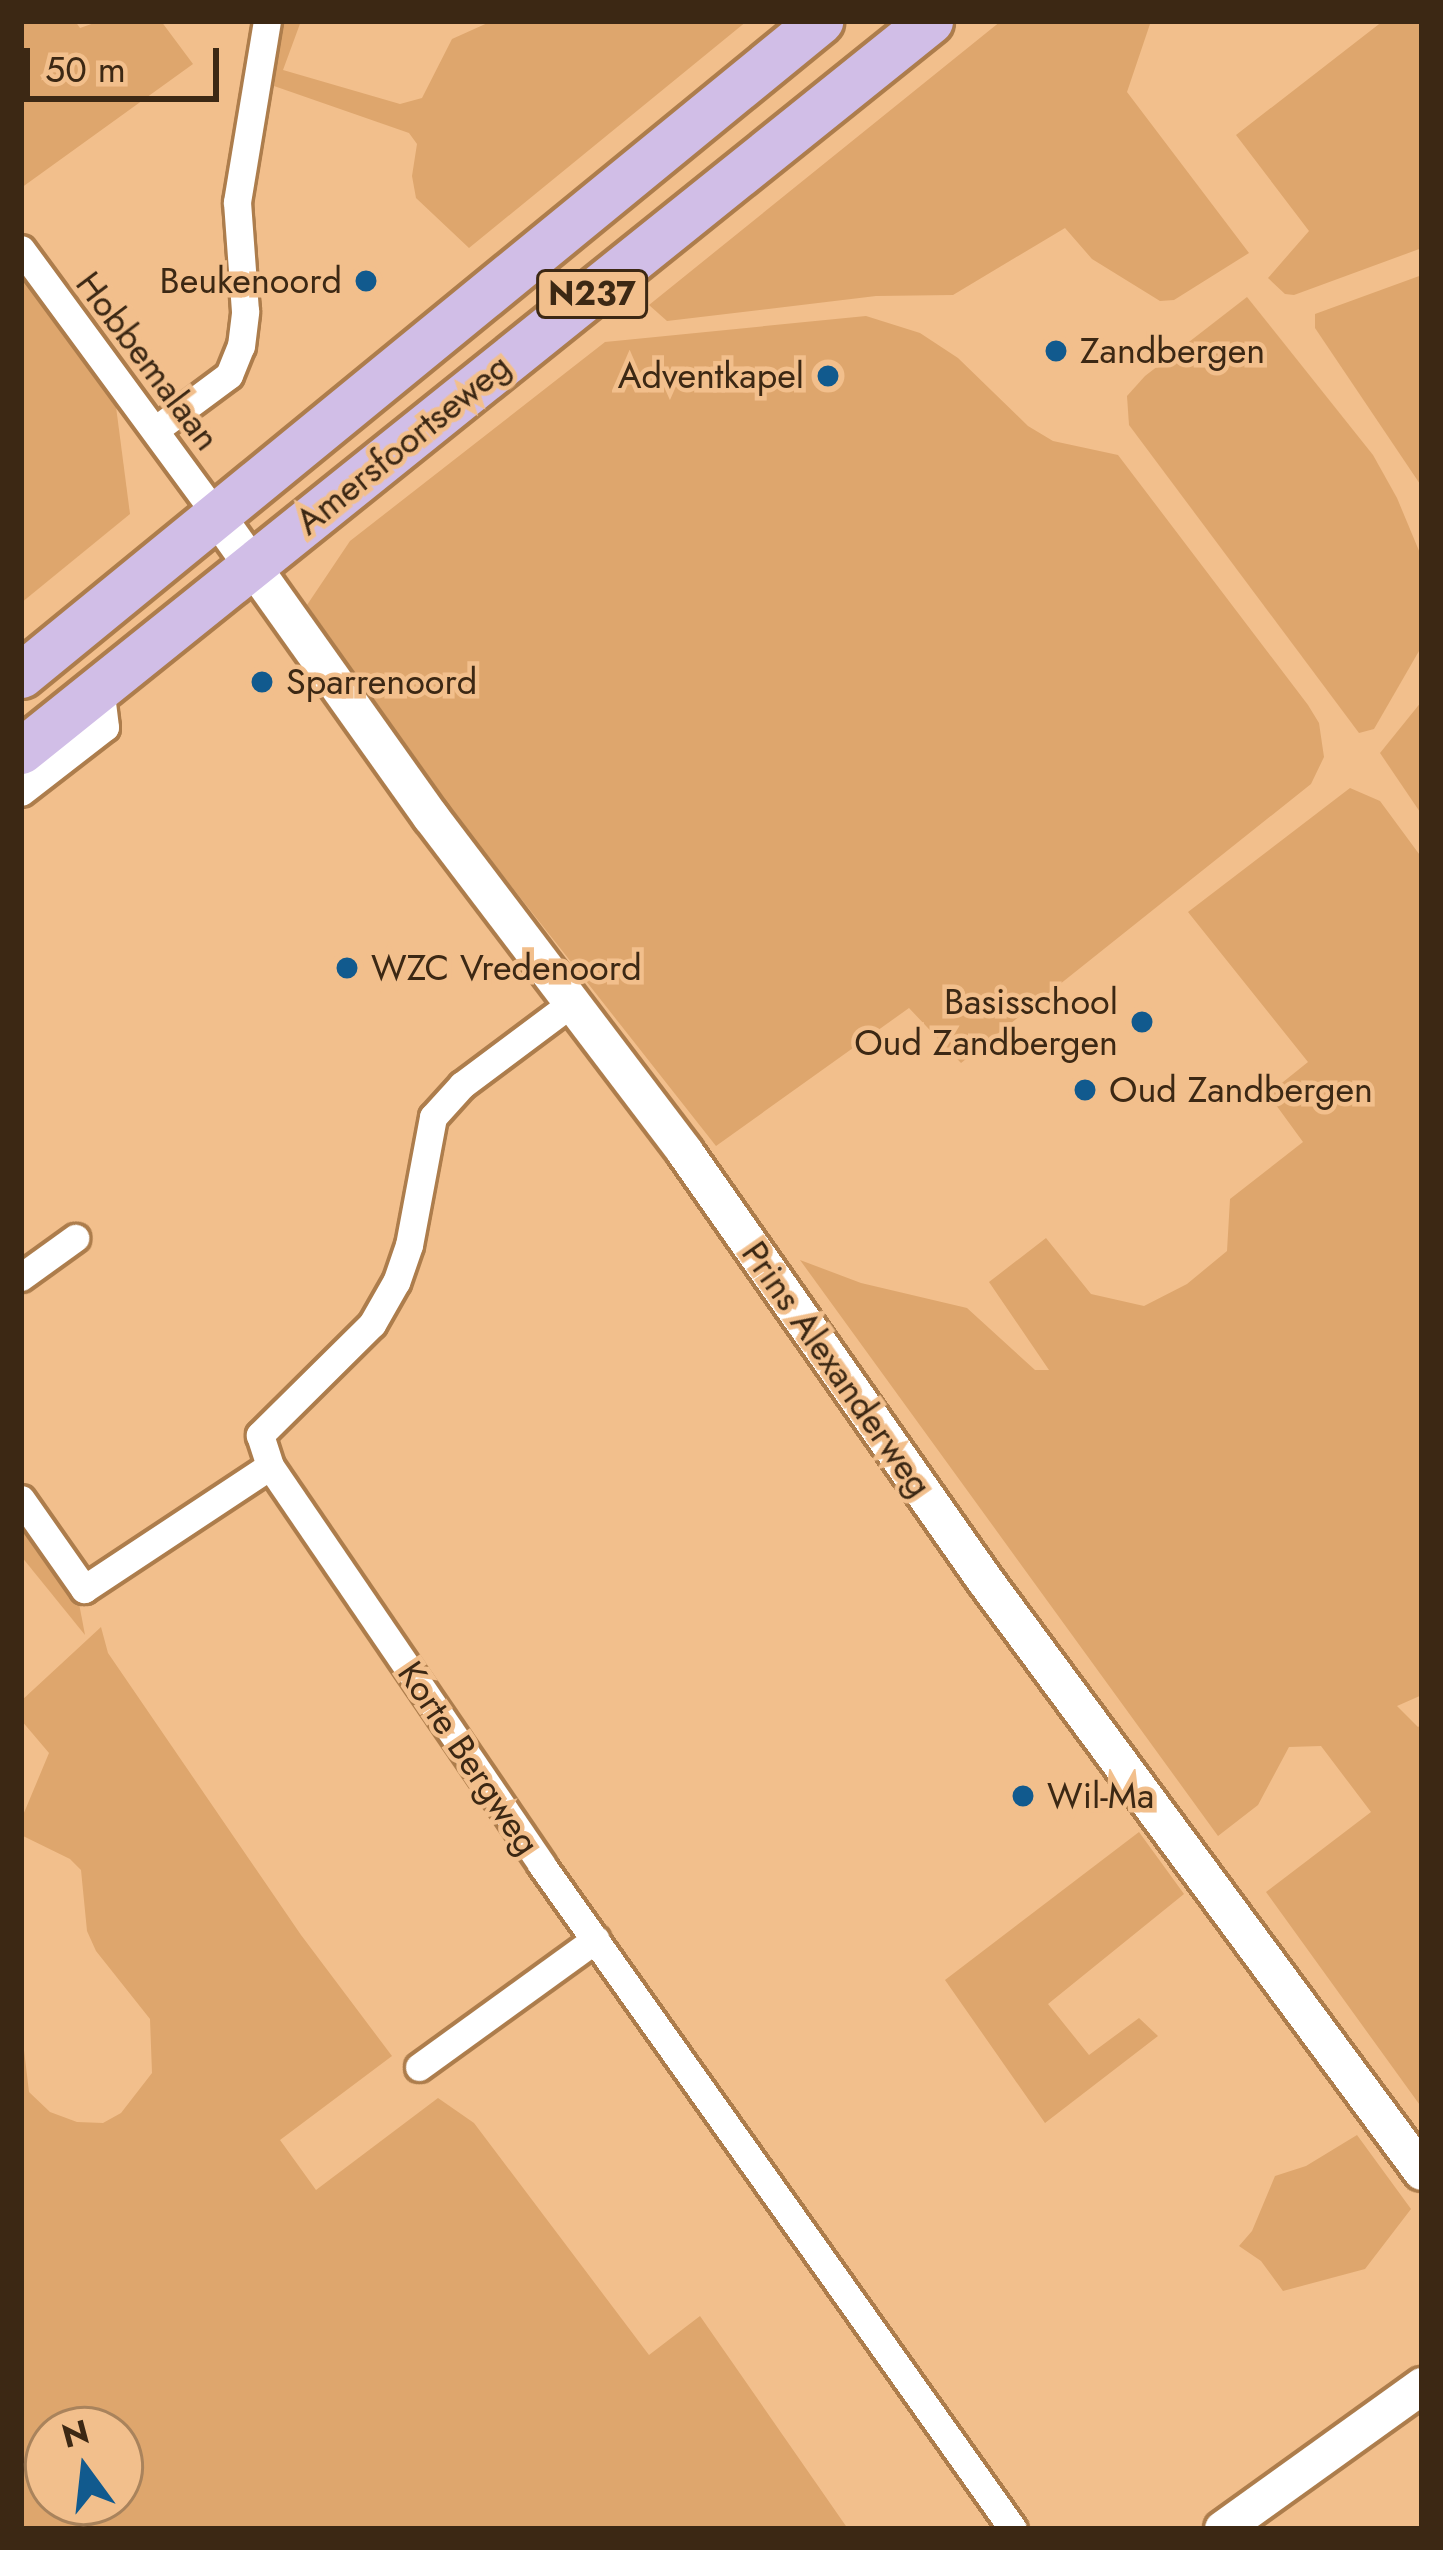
<!DOCTYPE html>
<style>
body{margin:0}
#map{position:relative;width:1443px;height:2550px;overflow:hidden;background:#f2bf8c;font-family:Jost,sans-serif}
div>[style]{position:absolute}
.green>*{inset:0;background:#dea66d}
.roads{filter:drop-shadow(3px 0 #ad7d4c) drop-shadow(-3px 0 #ad7d4c) drop-shadow(0 3px #ad7d4c) drop-shadow(0 -3px #ad7d4c)}
.minor>*{height:27px;margin:-13.5px;padding:0 13.5px;transform-origin:13.5px;border-radius:13.5px;background:#fff}
.tertiary>*{height:36px;margin:-18px;padding:0 18px;transform-origin:18px;border-radius:18px;background:#fff}
.primary>*{height:45px;margin:-22.5px;padding:0 22.5px;transform-origin:22.5px;border-radius:22.5px;background:#d1bee7}
.dots>*{width:33px;height:33px;translate:-50% -50%;box-sizing:border-box;border:6px solid #f2bf8c;border-radius:50%}
span{translate:-50% -50%;white-space:nowrap;text-align:center;line-height:1.15;-webkit-text-stroke:9px #f2bf8c;paint-order:stroke}
.shield-label span{padding:3px 9px;background:#f2bf8c;border:3px solid;border-radius:9px;-webkit-text-stroke-width:0}
.shield-label{font-size:33px;color:#3c2814;font-weight:700}
.poi-label{font-size:36px;color:#3c2814}
.right{translate:-100% -50%;text-align:right}
.left{translate:0 -50%;text-align:left}
.street-label{font-size:36px;color:#3c2814}
.frame{position:absolute;inset:0;border:24px solid #3c2814;pointer-events:none}
.north{position:absolute;left:24px;top:2406px;width:120px;height:120px;box-sizing:border-box;background:#f2bf8c;border:3px solid #a9835c;border-radius:50%;rotate:345deg;font-size:33px;font-weight:700;line-height:48px;text-align:center;color:#3c2814}
.north::after{content:'';display:block;margin:auto;width:42px;height:54px;background:#115a8e;clip-path:polygon(50% 0,100% 100%,50% 72%,0 100%)}
.scale{position:absolute;left:24px;top:48px;width:195px;height:54px;box-sizing:border-box;border:6px solid #3c2814;border-top:0;padding-left:15px;font-size:36px;line-height:42px;white-space:nowrap;color:#3c2814;-webkit-text-stroke:9px #f2bf8c;paint-order:stroke}
</style>
<div id="map">
<div class="green">
<div style="clip-path:polygon(21px 21px,75px 21px,80px 28px,100px 21px,161px 21px,193px 64px,21px 188px)"></div>
<div style="clip-path:polygon(282px 21px,301px 21px,283px 70px,400px 104px,422px 98px,452px 39px,492px 21px,747px 21px,469px 248px,416px 198px,412px 176px,417px 144px,409px 133px,274px 86px)"></div>
<div style="clip-path:polygon(1001px 21px,1151px 21px,1127px 92px,1249px 253px,1174px 300px,1160px 301px,1092px 259px,1065px 228px,953px 295px,876px 296px,667px 321px,649px 305px)"></div>
<div style="clip-path:polygon(1383px 21px,1422px 21px,1422px 248px,1294px 295px,1285px 294px,1268px 278px,1309px 231px,1236px 135px)"></div>
<div style="clip-path:polygon(21px 265px,115px 399px,130px 514px,21px 603px)"></div>
<div style="clip-path:polygon(1422px 275px,1422px 487px,1315px 328px,1315px 314px)"></div>
<div style="clip-path:polygon(1247px 297px,1373px 455px,1397px 498px,1422px 558px,1419px 651px,1374px 729px,1359px 733px,1129px 425px,1127px 396px,1145px 376px)"></div>
<div style="clip-path:polygon(866px 316px,920px 333px,958px 358px,1028px 426px,1053px 441px,1118px 455px,1308px 705px,1319px 723px,1324px 757px,1311px 784px,961px 1063px,909px 1008px,716px 1146px,434px 788px,307px 605px,350px 541px,605px 342px)"></div>
<div style="clip-path:polygon(1422px 701px,1422px 815px,1380px 753px)"></div>
<div style="clip-path:polygon(1350px 788px,1380px 801px,1422px 858px,1422px 1695px,1397px 1706px,1418px 1727px,1422px 1724px,1422px 2108px,1266px 1892px,1371px 1812px,1321px 1746px,1289px 1747px,1258px 1805px,1218px 1836px,800px 1260px,861px 1283px,967px 1308px,1035px 1370px,1049px 1370px,989px 1282px,1046px 1238px,1091px 1294px,1144px 1306px,1187px 1284px,1227px 1251px,1230px 1199px,1303px 1142px,1268px 1094px,1308px 1062px,1188px 912px)"></div>
<div style="clip-path:polygon(21px 1501px,78px 1598px,85px 1635px,21px 1556px)"></div>
<div style="clip-path:polygon(evenodd,101px 1627px,108px 1653px,301px 1935px,392px 2056px,280px 2140px,316px 2190px,438px 2098px,474px 2123px,649px 2355px,700px 2316px,848px 2529px,21px 2529px,21px 2025px,29px 2092px,50px 2112px,77px 2122px,103px 2123px,121px 2113px,152px 2073px,150px 2019px,96px 1951px,87px 1931px,81px 1870px,70px 1859px,21px 1835px,21px 1820px,49px 1753px,21px 1720px,21px 1701px,101px 1627px,48px 2430px,120px 2430px,120px 2502px,48px 2502px,48px 2430px)"></div>
<div style="clip-path:polygon(1139px 1832px,1184px 1894px,1048px 2004px,1089px 2055px,1139px 2018px,1158px 2036px,1045px 2123px,945px 1980px)"></div>
<div style="clip-path:polygon(1357px 2135px,1411px 2209px,1365px 2269px,1283px 2291px,1261px 2261px,1239px 2246px,1252px 2231px,1275px 2176px,1306px 2166px)"></div>
</div>
<div class="roads">
<div class="minor">
<div style="left:21px;top:249px;width:331px;rotate:53.7deg"></div>
<div style="left:155px;top:430px;width:92px;rotate:-36.6deg"></div>
<div style="left:229px;top:375px;width:31px;rotate:-68deg"></div>
<div style="left:241px;top:346px;width:35px;rotate:-83deg"></div>
<div style="left:245px;top:311px;width:109px;rotate:-94.2deg"></div>
<div style="left:237px;top:202px;width:183px;rotate:-80.6deg"></div>
<div style="left:21px;top:792px;width:106px;rotate:-37.7deg"></div>
<div style="left:105px;top:727px;width:41px;rotate:-97deg"></div>
<div style="left:573px;top:1002px;width:139px;rotate:143.2deg"></div>
<div style="left:462px;top:1085px;width:43px;rotate:132.2deg"></div>
<div style="left:433px;top:1117px;width:130px;rotate:100.6deg"></div>
<div style="left:409px;top:1245px;width:39px;rotate:109deg"></div>
<div style="left:396px;top:1282px;width:48px;rotate:119.7deg"></div>
<div style="left:372px;top:1324px;width:158px;rotate:135.3deg"></div>
<div style="left:260px;top:1435px;width:33px;rotate:72deg"></div>
<div style="left:270px;top:1466px;width:482px;rotate:55.7deg"></div>
<div style="left:541px;top:1864px;width:815px;rotate:54.63deg"></div>
<div style="left:21px;top:1277px;width:67px;rotate:-35.8deg"></div>
<div style="left:21px;top:1499px;width:110px;rotate:55deg"></div>
<div style="left:84px;top:1589px;width:223px;rotate:-33.5deg"></div>
<div style="left:419px;top:2067px;width:218px;rotate:-35.9deg"></div>
</div>
<div class="tertiary">
<div style="left:217px;top:516px;width:369px;rotate:54.6deg"></div>
<div style="left:431px;top:817px;width:420px;rotate:52.8deg"></div>
<div style="left:685px;top:1152px;width:521px;rotate:55deg"></div>
<div style="left:984px;top:1579px;width:737px;rotate:53.55deg"></div>
<div style="left:1223px;top:2529px;width:245px;rotate:-35.7deg"></div>
</div>
<div class="primary">
<div style="left:21px;top:675px;width:1033px;rotate:-39.3deg"></div>
<div style="left:21px;top:751px;width:1166px;rotate:-38.77deg"></div>
</div>
</div>
<div class="dots">
<div style="left:366px;top:281px;background:#115a8e"></div>
<div style="left:1056px;top:351px;background:#115a8e"></div>
<div style="left:828px;top:376px;background:#115a8e"></div>
<div style="left:262px;top:682px;background:#115a8e"></div>
<div style="left:347px;top:968px;background:#115a8e"></div>
<div style="left:1142px;top:1022px;background:#115a8e"></div>
<div style="left:1085px;top:1090px;background:#115a8e"></div>
<div style="left:1023px;top:1796px;background:#115a8e"></div>
</div>
<div class="shield-label">
<span style="left:592px;top:294px">N237</span>
</div>
<div class="poi-label">
<span class="right" style="left:342px;top:281px">Beukenoord</span>
<span class="left" style="left:1080px;top:351px">Zandbergen</span>
<span class="right" style="left:804px;top:376px">Adventkapel</span>
<span class="left" style="left:286px;top:682px">Sparrenoord</span>
<span class="left" style="left:371px;top:968px">WZC Vredenoord</span>
<span class="right" style="left:1118px;top:1022px">Basisschool<br>Oud Zandbergen</span>
<span class="left" style="left:1109px;top:1090px">Oud Zandbergen</span>
<span class="left" style="left:1047px;top:1796px">Wil-Ma</span>
</div>
<div class="street-label">
<span style="left:148px;top:361px;rotate:53deg">Hobbemalaan</span>
<span style="left:403px;top:444px;rotate:-39deg">Amersfoortseweg</span>
<span style="left:837px;top:1369px;rotate:55deg">Prins Alexanderweg</span>
<span style="left:469px;top:1758px;rotate:56deg">Korte Bergweg</span>
</div>
<div class="frame"></div>
<div class="north">N</div>
<div class="scale">50 m</div>
</div>
